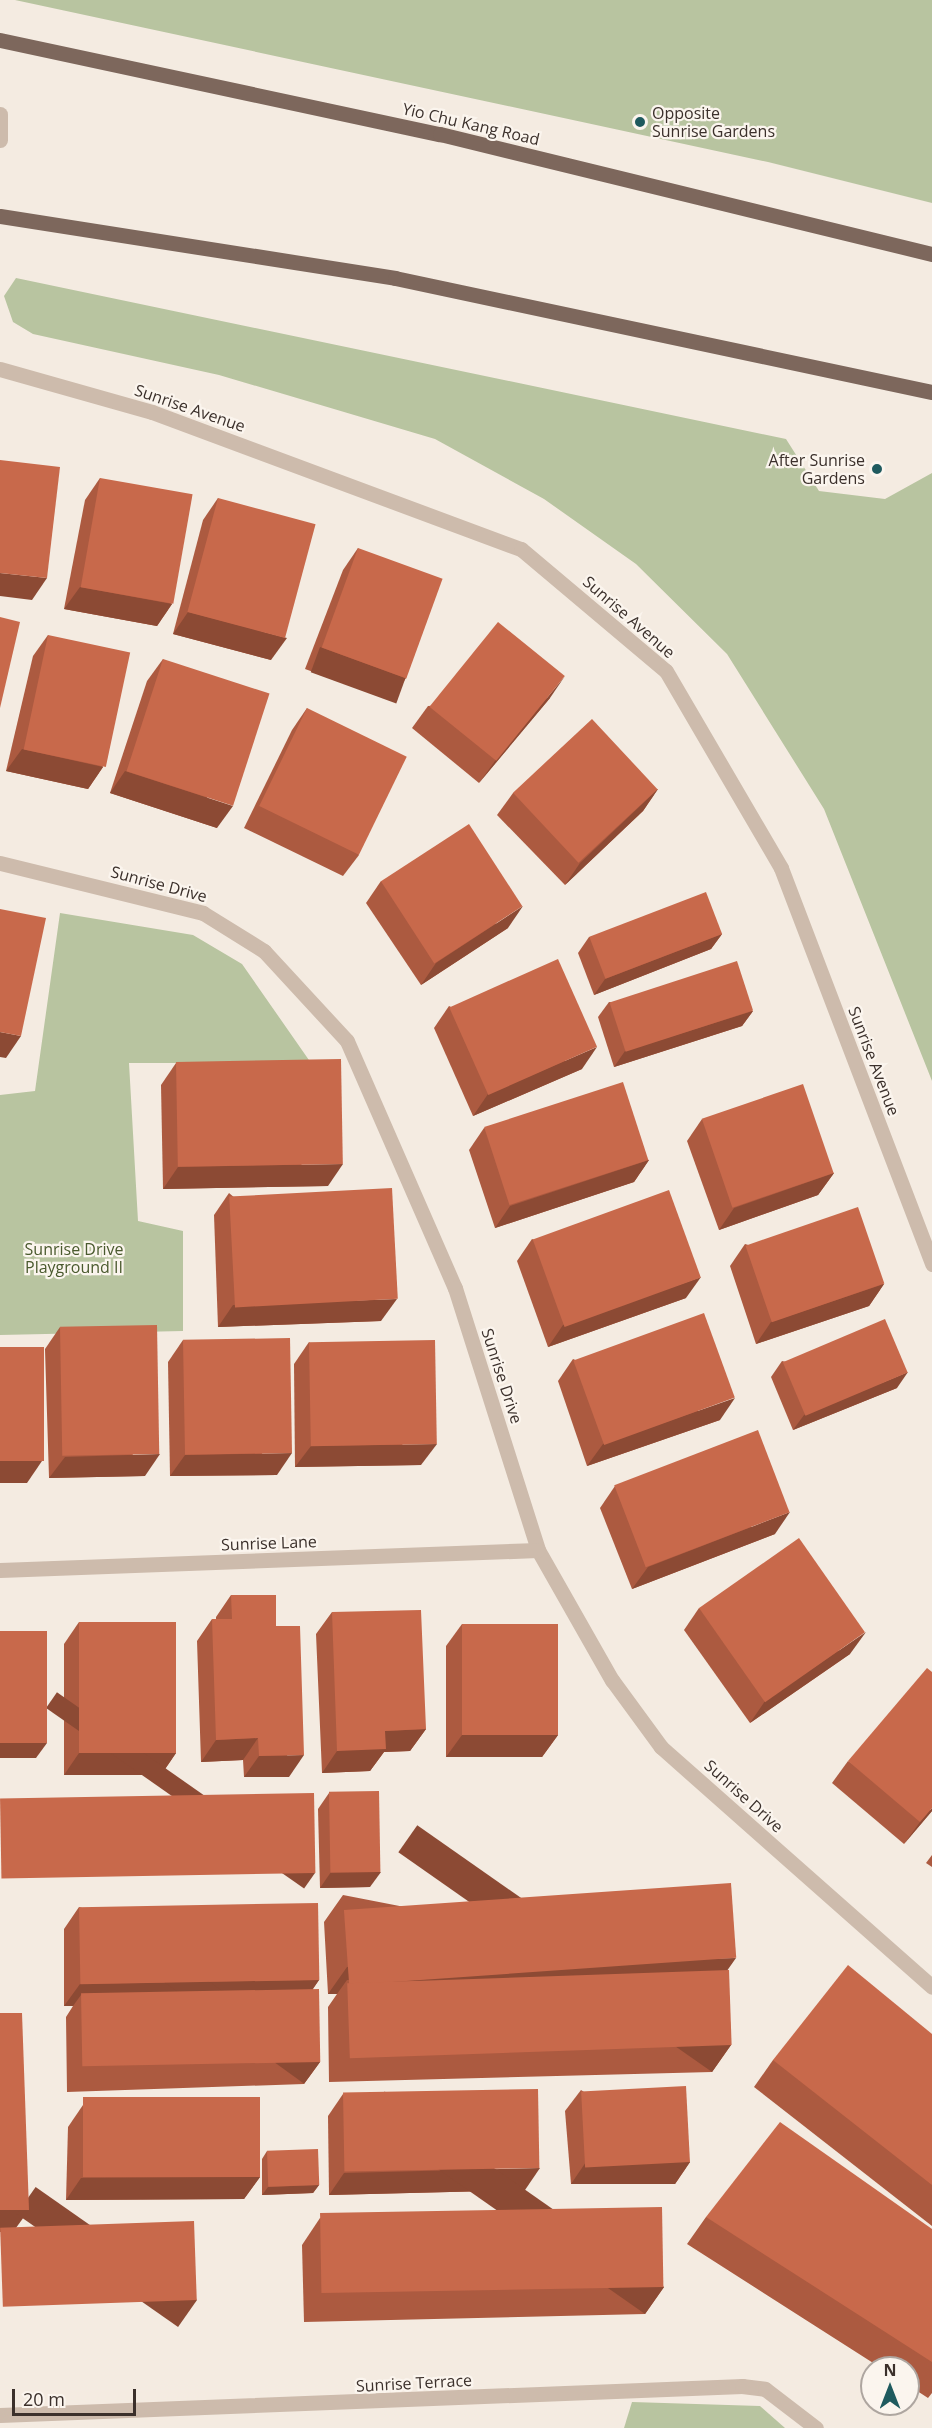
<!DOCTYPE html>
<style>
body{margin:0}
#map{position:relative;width:932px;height:2428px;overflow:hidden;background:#f4ebe1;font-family:"Open Sans",sans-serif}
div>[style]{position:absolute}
.green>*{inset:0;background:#b8c4a0}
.minor>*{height:15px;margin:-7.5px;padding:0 7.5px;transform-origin:7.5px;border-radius:7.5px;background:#cdbbac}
.primary>*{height:15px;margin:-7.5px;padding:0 7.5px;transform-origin:7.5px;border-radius:7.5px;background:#7d675c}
.wall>*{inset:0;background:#ac5a40}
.shaded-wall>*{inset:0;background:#8c4a34;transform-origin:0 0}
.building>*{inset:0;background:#c8694b;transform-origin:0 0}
.dots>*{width:16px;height:16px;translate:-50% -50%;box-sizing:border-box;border:3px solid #fbf5ee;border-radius:50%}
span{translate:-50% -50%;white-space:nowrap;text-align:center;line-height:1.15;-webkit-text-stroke:4.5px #fbf5ee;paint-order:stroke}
.poi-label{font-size:16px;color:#3b302b}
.left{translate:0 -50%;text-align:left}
.right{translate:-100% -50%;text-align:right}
.street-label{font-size:16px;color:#3b302b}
.park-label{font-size:16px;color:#4a5a2e}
.north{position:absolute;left:860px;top:2356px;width:60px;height:60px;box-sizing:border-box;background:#fbf5ee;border:2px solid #aea6a0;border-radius:50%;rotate:0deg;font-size:16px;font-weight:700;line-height:24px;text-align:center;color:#3b302b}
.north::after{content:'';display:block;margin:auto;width:21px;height:27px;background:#1f5a5e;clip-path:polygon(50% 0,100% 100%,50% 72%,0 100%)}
.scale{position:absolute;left:12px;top:2389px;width:124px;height:27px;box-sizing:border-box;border:3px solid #3b302b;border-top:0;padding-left:8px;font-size:18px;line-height:21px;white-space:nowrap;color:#3b302b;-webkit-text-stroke:4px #fbf5ee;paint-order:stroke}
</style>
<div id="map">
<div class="green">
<div style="clip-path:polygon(15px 0,932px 0,932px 203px,768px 162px)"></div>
<div style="clip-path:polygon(16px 278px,786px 439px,819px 491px,885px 499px,932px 473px,932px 1081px,824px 809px,727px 654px,636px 564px,544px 499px,435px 439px,219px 375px,33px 334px,13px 322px,4px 296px)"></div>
<div style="clip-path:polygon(60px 913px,193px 935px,242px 964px,311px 1063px,129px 1063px,138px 1221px,183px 1231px,183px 1331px,0 1335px,0 1095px,35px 1091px)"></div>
<div style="clip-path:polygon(632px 2402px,760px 2406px,785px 2428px,624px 2428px)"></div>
</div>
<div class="minor">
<div style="left:0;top:114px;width:26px;rotate:90deg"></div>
<div style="left:0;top:369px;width:158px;rotate:15.8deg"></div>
<div style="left:152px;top:412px;width:394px;rotate:20.4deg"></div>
<div style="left:521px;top:549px;width:189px;rotate:40.1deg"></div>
<div style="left:666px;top:671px;width:228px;rotate:59.7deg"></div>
<div style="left:781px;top:868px;width:424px;rotate:69.1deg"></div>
<div style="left:0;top:863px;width:209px;rotate:13.8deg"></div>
<div style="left:203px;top:913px;width:72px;rotate:31.9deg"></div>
<div style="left:264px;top:951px;width:122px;rotate:47.3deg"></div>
<div style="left:347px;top:1041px;width:270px;rotate:66.4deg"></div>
<div style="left:455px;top:1288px;width:275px;rotate:72.4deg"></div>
<div style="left:538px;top:1550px;width:150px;rotate:60.4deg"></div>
<div style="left:612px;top:1680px;width:83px;rotate:53.8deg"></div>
<div style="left:661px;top:1747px;width:362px;rotate:41.5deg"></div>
<div style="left:0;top:1570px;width:538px;rotate:-2.13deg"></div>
<div style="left:0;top:2415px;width:743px;rotate:-2.24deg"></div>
<div style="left:742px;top:2386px;width:23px;rotate:7deg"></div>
<div style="left:765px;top:2389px;width:64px;rotate:37.4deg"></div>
</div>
<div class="primary">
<div style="left:0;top:40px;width:450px;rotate:12.1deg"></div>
<div style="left:440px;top:134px;width:506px;rotate:13.71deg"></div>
<div style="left:0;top:216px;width:400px;rotate:8.9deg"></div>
<div style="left:395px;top:278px;width:549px;rotate:11.99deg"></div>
</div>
<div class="wall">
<div style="clip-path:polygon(100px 478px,172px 604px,157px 626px,64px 609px,85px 500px)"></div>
<div style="clip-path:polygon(218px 498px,271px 660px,173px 634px,203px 520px)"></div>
<div style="clip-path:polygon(358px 548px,406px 678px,391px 700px,305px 669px,343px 570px)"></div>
<div style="clip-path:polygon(48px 635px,103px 767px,88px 789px,6px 771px,33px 656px)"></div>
<div style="clip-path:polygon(163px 659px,217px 828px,110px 793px,147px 681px)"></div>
<div style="clip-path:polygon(550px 698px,479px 783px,412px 728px,428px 706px)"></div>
<div style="clip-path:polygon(307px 708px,359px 855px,343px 876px,244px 828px,292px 730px)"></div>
<div style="clip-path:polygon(658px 789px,643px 811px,565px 885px,497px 815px,513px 793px)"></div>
<div style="clip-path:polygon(381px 881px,508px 928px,421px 985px,366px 903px)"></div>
<div style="clip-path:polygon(722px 934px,711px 949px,594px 995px,578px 953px,589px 937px)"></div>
<div style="clip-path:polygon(609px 1002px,753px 1011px,742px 1026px,614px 1067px,598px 1017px)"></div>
<div style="clip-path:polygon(449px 1006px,582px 1069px,473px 1116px,434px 1028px)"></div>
<div style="clip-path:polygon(176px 1063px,328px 1186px,163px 1189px,161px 1085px)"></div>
<div style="clip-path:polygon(702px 1119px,834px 1173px,818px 1195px,719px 1230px,687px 1141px)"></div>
<div style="clip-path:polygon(484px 1128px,649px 1160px,634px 1182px,495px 1228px,469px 1150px)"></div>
<div style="clip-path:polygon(229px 1193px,381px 1321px,218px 1327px,214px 1215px)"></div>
<div style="clip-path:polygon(532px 1239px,686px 1298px,548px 1347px,517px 1261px)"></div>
<div style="clip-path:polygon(745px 1244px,884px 1284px,869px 1306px,756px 1344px,730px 1266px)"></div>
<div style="clip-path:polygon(60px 1327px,145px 1476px,49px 1478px,45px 1349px)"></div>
<div style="clip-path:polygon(183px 1340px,277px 1475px,170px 1476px,168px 1362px)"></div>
<div style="clip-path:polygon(309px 1342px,421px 1465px,295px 1467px,294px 1364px)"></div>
<div style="clip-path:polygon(573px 1359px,720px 1420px,587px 1466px,558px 1381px)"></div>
<div style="clip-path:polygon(782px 1361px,897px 1388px,793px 1430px,771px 1377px)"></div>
<div style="clip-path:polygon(615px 1486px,775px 1534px,632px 1589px,600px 1508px)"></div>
<div style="clip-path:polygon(231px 1595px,276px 1626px,289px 1777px,244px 1777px,243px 1760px,201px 1762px,197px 1641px,212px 1619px,216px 1619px,216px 1617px)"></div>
<div style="clip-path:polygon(699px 1608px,850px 1654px,750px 1723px,684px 1630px)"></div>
<div style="clip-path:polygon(332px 1612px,426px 1729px,410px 1751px,384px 1752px,370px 1771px,322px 1773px,316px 1634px)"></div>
<div style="clip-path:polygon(79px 1622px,176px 1753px,161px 1775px,64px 1775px,64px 1644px)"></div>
<div style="clip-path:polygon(462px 1624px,558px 1735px,542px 1757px,446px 1757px,446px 1646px)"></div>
<div style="clip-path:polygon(848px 1761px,932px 1811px,904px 1844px,832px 1783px)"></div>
<div style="clip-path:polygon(329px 1793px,370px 1887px,320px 1888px,318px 1809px)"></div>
<div style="clip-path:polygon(932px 1855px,932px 1867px,926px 1863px)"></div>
<div style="clip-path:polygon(343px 1895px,728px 1970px,731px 2045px,712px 2072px,329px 2082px,328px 2007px,337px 1994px,328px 1994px,324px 1922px)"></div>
<div style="clip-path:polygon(79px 1907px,319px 1980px,313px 1989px,320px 2062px,304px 2084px,67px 2092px,66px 2017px,73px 2006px,64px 2006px,64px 1929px)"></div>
<div style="clip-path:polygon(932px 2034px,932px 2226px,754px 2087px,773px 2060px)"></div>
<div style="clip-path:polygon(581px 2090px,690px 2162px,675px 2184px,571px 2184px,565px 2111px)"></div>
<div style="clip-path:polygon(343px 2094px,525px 2190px,329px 2195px,328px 2116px)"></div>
<div style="clip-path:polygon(83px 2105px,260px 2177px,244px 2199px,66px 2200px,68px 2127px)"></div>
<div style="clip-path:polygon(267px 2151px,319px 2185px,313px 2193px,262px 2195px,262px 2159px)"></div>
<div style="clip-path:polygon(706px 2217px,932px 2229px,932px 2393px,928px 2398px,908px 2385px,908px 2368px,881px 2368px,687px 2244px)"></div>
<div style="clip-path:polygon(320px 2218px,664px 2287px,645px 2314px,304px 2322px,302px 2245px)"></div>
</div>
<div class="shaded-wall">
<div style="clip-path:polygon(0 573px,47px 578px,32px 600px,0 596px)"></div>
<div style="clip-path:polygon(80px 587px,172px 604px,157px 626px,64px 609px)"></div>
<div style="clip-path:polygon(188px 612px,287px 638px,271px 660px,173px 634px)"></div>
<div style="left:320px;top:647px;width:91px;height:27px;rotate:20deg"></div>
<div style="clip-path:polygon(565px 676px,550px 698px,479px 783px,495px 761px)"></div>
<div style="clip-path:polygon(22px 749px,103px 767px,88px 789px,6px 771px)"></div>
<div style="clip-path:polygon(125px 771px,233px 806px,217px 828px,110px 793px)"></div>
<div style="clip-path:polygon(658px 789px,643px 811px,565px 885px,580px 863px)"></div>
<div style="clip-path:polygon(523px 906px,508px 928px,421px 985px,436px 963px)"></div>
<div style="clip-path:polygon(722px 934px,711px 949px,594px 995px,605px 979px)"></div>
<div style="clip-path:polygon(753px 1011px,742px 1026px,614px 1067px,625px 1051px)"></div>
<div style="clip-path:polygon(0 1032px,21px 1036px,6px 1058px,0 1057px)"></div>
<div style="clip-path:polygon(597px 1047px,582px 1069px,473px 1116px,488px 1094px)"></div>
<div style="clip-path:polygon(649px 1160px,634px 1182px,495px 1228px,510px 1206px)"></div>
<div style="clip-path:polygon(343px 1164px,328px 1186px,163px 1189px,178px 1167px)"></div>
<div style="clip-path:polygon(834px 1173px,818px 1195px,719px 1230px,734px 1208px)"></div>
<div style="clip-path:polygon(701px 1277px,686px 1298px,548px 1347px,563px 1325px)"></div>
<div style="clip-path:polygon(884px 1284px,869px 1306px,756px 1344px,771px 1322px)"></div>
<div style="clip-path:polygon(397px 1299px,381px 1321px,218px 1327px,233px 1305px)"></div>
<div style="clip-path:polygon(908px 1372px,897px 1388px,793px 1430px,804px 1415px)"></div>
<div style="clip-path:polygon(735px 1398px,720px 1420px,587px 1466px,603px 1444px)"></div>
<div style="clip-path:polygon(437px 1444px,421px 1465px,295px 1467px,311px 1446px)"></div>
<div style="clip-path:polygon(292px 1453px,277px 1475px,170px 1476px,185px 1455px)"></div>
<div style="clip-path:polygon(160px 1454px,145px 1476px,49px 1478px,65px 1457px)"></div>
<div style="clip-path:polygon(0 1461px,42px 1461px,27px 1483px,0 1483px)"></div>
<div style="clip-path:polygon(790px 1512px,775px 1534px,632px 1589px,648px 1567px)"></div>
<div style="clip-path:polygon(866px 1632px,850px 1654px,750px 1723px,765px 1701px)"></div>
<div style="clip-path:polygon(426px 1729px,410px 1751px,384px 1752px,370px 1771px,322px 1773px,337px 1751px,385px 1731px)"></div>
<div style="clip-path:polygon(462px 1735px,558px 1735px,542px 1757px,446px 1757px)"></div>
<div style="clip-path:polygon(258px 1738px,243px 1760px,201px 1762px,216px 1740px)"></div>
<div style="clip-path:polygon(0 1743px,47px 1743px,36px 1758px,0 1758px)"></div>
<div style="clip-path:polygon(79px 1753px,176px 1753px,161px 1775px,64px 1775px)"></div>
<div style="clip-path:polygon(304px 1755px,289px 1777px,244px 1777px,259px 1756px)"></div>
<div style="clip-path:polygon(932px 1808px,932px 1811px,904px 1844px,920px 1822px)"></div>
<div style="clip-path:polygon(331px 1872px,381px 1872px,370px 1887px,320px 1888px)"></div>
<div style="left:315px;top:1873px;width:19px;height:315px;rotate:125deg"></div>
<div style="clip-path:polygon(736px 1958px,717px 1985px,347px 1980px,337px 1994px,328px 1994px,347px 1967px)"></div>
<div style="clip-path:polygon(319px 1980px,304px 2001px,81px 1995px,73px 2006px,64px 2006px,80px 1984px)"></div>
<div style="left:731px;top:2045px;width:33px;height:383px;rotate:125deg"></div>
<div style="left:320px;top:2062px;width:27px;height:237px;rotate:126deg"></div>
<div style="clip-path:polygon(586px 2162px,690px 2162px,675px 2184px,571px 2184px)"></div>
<div style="clip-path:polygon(540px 2168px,525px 2190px,329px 2195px,344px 2173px)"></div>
<div style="clip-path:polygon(260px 2177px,244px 2199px,66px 2200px,81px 2178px)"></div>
<div style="clip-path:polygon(319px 2185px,313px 2193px,262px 2195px,268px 2187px)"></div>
<div style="clip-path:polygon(0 2210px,29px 2210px,13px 2232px,0 2232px)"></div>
<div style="left:664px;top:2287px;width:33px;height:341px;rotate:125deg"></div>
<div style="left:197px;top:2300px;width:33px;height:197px;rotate:125deg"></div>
</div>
<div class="building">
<div style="clip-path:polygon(0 460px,60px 467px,47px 578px,0 573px)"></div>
<div style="left:100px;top:478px;width:94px;height:111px;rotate:10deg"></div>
<div style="left:218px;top:498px;width:101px;height:118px;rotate:15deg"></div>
<div style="left:358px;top:548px;width:90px;height:106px;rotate:20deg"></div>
<div style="clip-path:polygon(0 617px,20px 622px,0 708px)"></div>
<div style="left:498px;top:622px;width:86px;height:109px;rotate:39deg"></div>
<div style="left:48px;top:635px;width:84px;height:117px;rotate:12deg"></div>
<div style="left:163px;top:659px;width:112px;height:118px;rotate:18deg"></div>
<div style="left:307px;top:708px;width:111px;height:109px;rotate:26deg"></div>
<div style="left:592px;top:719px;width:96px;height:108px;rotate:47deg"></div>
<div style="left:469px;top:824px;width:98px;height:105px;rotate:57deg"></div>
<div style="left:706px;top:892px;width:45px;height:125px;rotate:69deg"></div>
<div style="clip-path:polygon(0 909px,46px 918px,21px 1036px,0 1032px)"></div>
<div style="left:558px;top:959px;width:96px;height:119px;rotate:66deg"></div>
<div style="left:737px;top:961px;width:52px;height:134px;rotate:72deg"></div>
<div style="left:341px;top:1059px;width:105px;height:165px;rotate:89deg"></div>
<div style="left:623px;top:1082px;width:82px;height:146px;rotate:72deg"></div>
<div style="left:803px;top:1084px;width:94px;height:107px;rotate:71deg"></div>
<div style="left:392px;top:1188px;width:111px;height:163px;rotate:87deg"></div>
<div style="left:669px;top:1190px;width:93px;height:145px;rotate:70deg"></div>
<div style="left:858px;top:1207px;width:81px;height:119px;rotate:71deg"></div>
<div style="left:704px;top:1313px;width:90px;height:139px;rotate:70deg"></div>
<div style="left:885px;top:1319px;width:58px;height:111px;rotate:67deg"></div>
<div style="left:157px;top:1325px;width:129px;height:97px;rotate:89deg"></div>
<div style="left:290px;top:1338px;width:115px;height:107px;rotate:89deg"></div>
<div style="left:435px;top:1340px;width:104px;height:126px;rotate:89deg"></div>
<div style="left:0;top:1347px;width:44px;height:114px"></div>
<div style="left:758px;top:1430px;width:88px;height:154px;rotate:69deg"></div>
<div style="left:799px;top:1538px;width:115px;height:122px;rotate:55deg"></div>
<div style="clip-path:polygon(231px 1595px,276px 1595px,276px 1626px,300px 1626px,304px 1755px,259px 1756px,258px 1738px,216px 1740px,212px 1619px,232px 1619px)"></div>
<div style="clip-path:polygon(421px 1610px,426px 1729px,385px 1731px,386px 1749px,337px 1751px,332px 1612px)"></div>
<div style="left:79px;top:1622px;width:97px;height:131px"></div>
<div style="left:462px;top:1624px;width:96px;height:111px"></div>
<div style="left:0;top:1631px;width:47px;height:112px"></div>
<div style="clip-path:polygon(927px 1668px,932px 1672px,932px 1808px,920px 1822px,848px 1761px)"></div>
<div style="left:379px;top:1791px;width:81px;height:50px;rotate:89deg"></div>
<div style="left:314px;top:1793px;width:80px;height:314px;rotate:89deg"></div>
<div style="left:731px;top:1883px;width:75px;height:388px;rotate:86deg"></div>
<div style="left:318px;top:1903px;width:77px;height:239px;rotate:89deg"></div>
<div style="clip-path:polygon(848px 1965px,932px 2034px,932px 2185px,773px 2060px)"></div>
<div style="left:729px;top:1970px;width:75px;height:382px;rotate:88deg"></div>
<div style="left:319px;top:1989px;width:73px;height:238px;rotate:89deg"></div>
<div style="clip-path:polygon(0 2013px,22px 2013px,29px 2210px,0 2210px)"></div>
<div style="left:686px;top:2086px;width:76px;height:105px;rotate:87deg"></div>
<div style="left:538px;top:2089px;width:79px;height:195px;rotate:89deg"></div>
<div style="left:260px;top:2097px;width:80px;height:177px;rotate:90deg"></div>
<div style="clip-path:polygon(780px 2122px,932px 2229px,932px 2362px,706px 2217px)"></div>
<div style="left:318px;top:2149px;width:36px;height:51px;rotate:88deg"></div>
<div style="left:662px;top:2207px;width:80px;height:342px;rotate:89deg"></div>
<div style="left:194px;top:2221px;width:79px;height:194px;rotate:88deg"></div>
</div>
<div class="dots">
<div style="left:640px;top:122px;background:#1f5a5e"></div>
<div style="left:877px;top:469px;background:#1f5a5e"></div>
</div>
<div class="poi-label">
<span class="left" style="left:652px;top:122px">Opposite<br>Sunrise Gardens</span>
<span class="right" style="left:865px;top:469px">After Sunrise<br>Gardens</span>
</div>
<div class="street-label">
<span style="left:471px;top:124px;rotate:13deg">Yio Chu Kang Road</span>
<span style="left:190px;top:408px;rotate:19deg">Sunrise Avenue</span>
<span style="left:629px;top:617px;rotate:41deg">Sunrise Avenue</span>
<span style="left:159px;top:884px;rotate:15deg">Sunrise Drive</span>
<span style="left:874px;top:1061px;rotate:69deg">Sunrise Avenue</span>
<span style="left:502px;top:1376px;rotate:72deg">Sunrise Drive</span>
<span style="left:269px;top:1543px;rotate:-2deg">Sunrise Lane</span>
<span style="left:744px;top:1796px;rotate:42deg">Sunrise Drive</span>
<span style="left:414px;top:2383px;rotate:-3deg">Sunrise Terrace</span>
</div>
<div class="park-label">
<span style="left:74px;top:1258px">Sunrise Drive<br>Playground II</span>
</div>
<div class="north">N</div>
<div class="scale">20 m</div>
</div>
